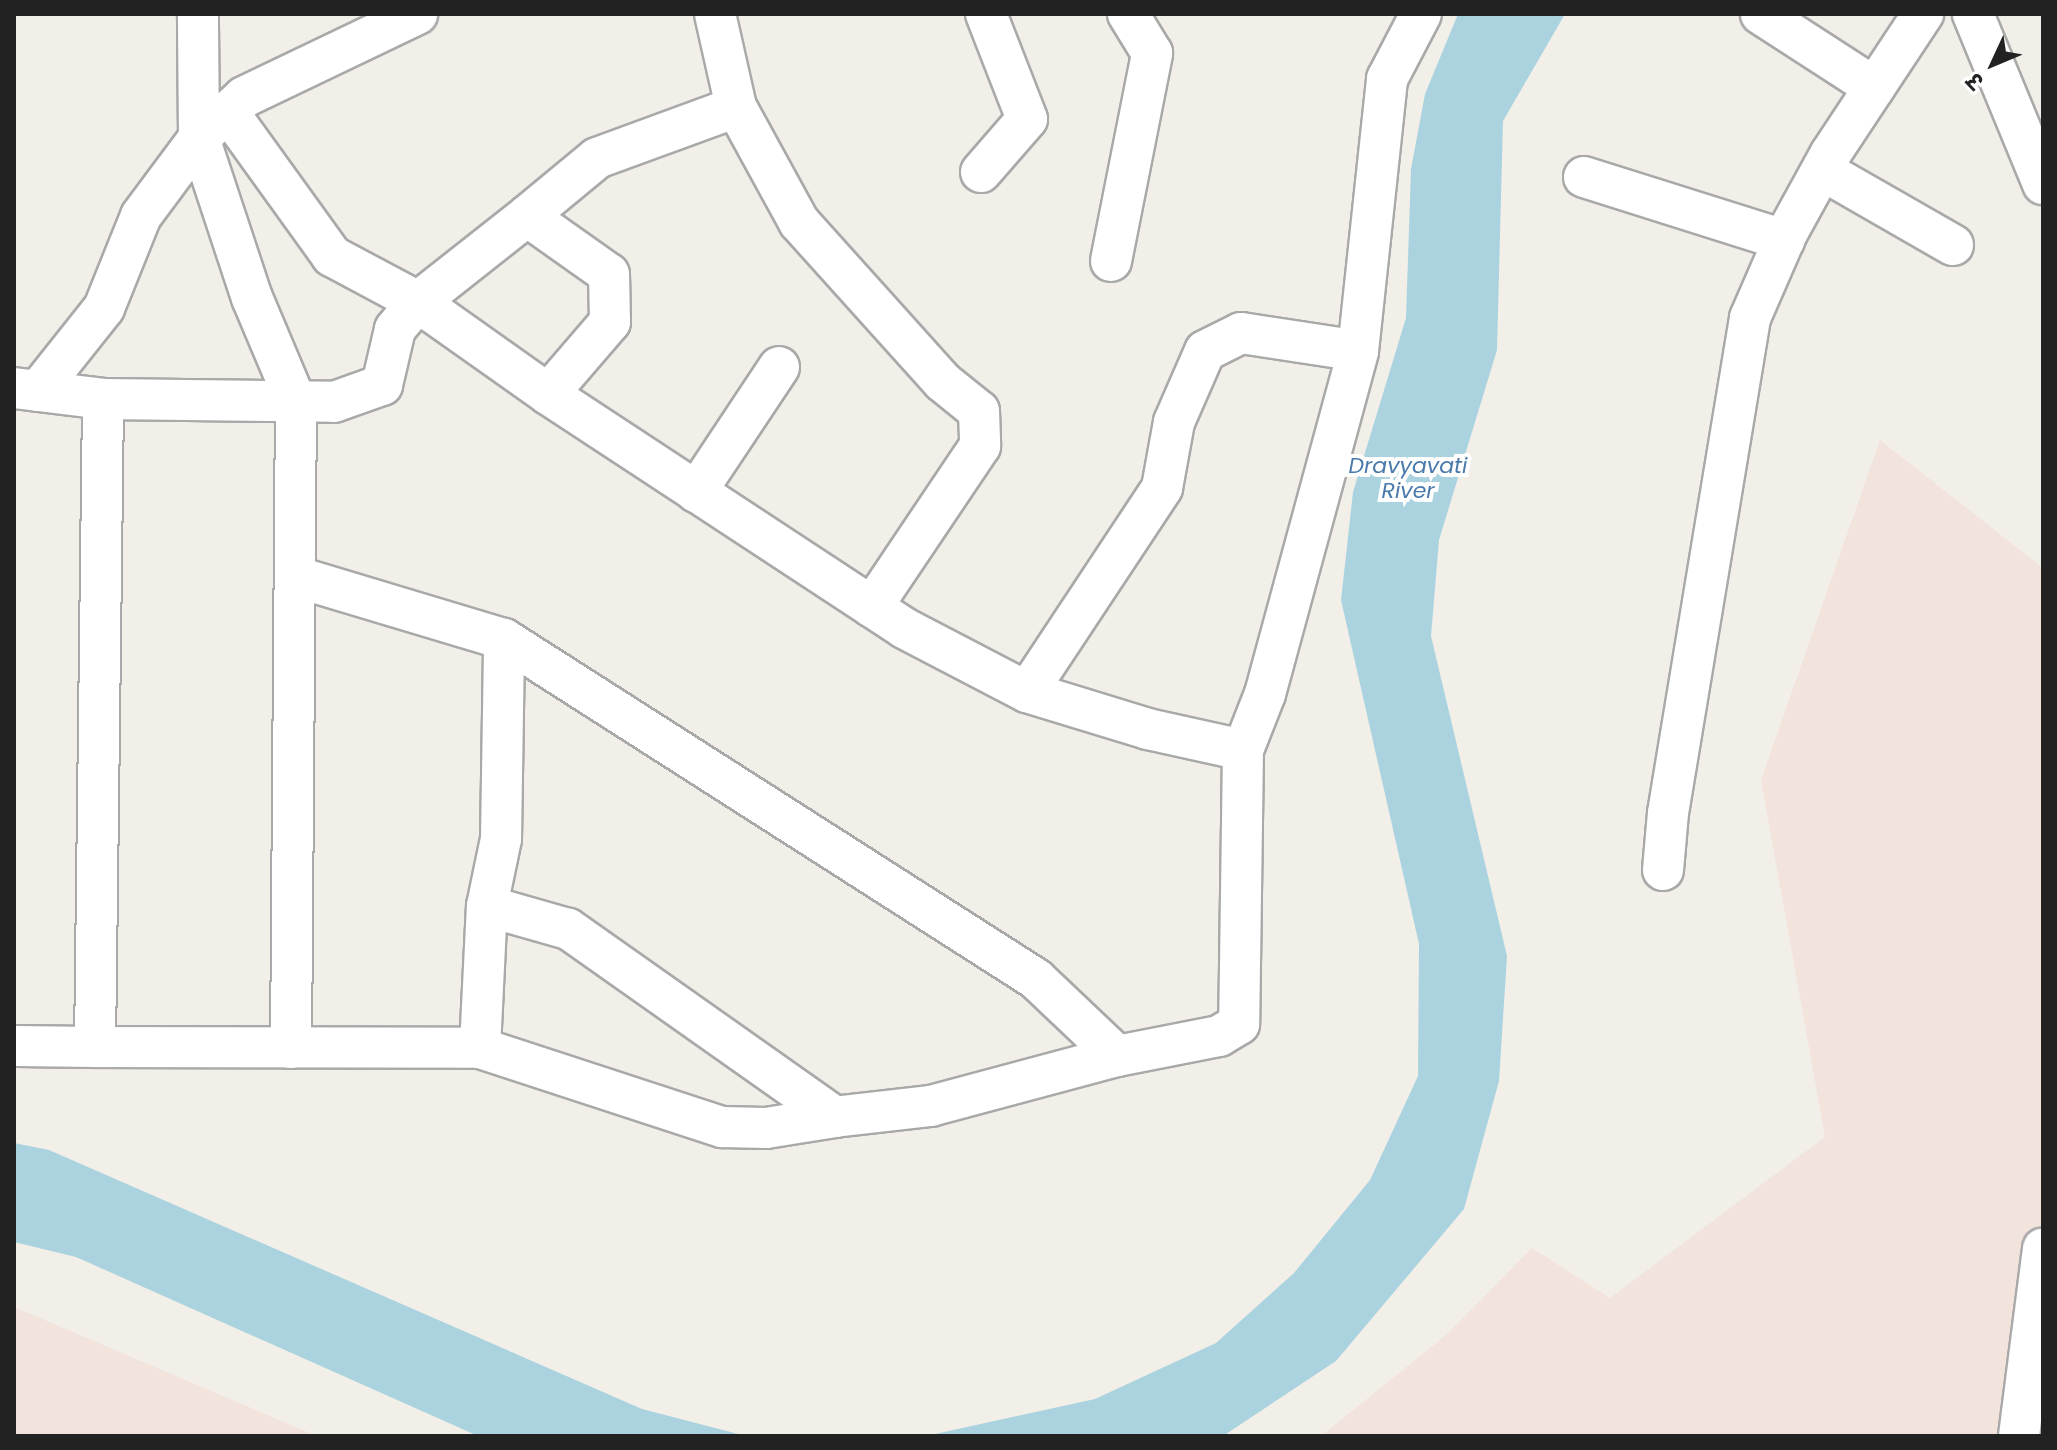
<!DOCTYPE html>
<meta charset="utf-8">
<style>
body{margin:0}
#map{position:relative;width:2057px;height:1450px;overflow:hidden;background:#f2efe9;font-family:Poppins,"Noto Sans Devanagari",sans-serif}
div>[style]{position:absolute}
.military>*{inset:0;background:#f3e3dd}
.water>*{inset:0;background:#aad3df}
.roads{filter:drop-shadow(2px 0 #a9a9a9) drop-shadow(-2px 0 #a9a9a9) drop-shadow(0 2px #a9a9a9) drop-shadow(0 -2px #a9a9a9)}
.street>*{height:40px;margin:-20px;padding:0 20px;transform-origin:20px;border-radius:20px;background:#fff}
span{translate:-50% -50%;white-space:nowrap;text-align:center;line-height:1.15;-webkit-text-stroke:8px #fff;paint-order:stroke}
.water-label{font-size:22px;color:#4a7aab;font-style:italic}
.frame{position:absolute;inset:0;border:16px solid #222;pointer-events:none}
.north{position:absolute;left:1953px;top:24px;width:80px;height:80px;-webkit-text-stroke:6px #fff;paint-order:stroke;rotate:226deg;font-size:22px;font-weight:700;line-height:32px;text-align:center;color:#222}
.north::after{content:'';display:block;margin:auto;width:28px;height:36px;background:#222;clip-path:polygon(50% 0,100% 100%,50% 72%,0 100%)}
</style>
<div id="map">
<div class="military">
<div style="clip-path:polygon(1880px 440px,2043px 568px,2043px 1436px,1321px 1436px,1446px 1335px,1532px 1248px,1610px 1298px,1825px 1137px,1761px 780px)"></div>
<div style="clip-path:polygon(14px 1307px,317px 1436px,14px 1436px)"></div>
</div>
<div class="water">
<div style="clip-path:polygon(1458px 14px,1565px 14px,1503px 121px,1497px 350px,1439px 540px,1431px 636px,1507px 956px,1499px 1081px,1464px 1209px,1336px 1361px,1223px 1436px,926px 1436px,1095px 1399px,1216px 1343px,1294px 1273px,1370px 1180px,1418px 1076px,1419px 944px,1341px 600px,1353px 492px,1406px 318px,1411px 169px,1425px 94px)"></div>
<div style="clip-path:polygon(14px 1143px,49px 1150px,642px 1409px,746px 1436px,478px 1436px,76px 1257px,14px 1242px)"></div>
</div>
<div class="roads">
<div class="street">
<div style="left:1761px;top:14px;width:135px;rotate:32.9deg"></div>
<div style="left:1973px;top:14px;width:184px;rotate:67.6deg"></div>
<div style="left:736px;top:107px;width:131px;rotate:61.3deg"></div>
<div style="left:799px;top:222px;width:215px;rotate:48deg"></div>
<div style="left:943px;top:382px;width:46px;rotate:38.9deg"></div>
<div style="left:979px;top:411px;width:35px;rotate:88deg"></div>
<div style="left:980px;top:446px;width:194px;rotate:123.9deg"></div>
<div style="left:1822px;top:170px;width:151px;rotate:29.8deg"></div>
<div style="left:981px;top:172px;width:70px;rotate:-49deg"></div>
<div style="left:1027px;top:119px;width:113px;rotate:-111.3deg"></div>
<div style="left:1584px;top:177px;width:210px;rotate:17.5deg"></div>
<div style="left:527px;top:216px;width:91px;rotate:-39.6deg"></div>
<div style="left:597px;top:158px;width:148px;rotate:-20.1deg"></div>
<div style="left:736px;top:107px;width:95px;rotate:-102.7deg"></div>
<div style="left:1111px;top:261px;width:212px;rotate:-78.8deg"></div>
<div style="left:1152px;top:53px;width:46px;rotate:-121.6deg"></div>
<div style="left:14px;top:388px;width:90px;rotate:7deg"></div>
<div style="left:103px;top:399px;width:231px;rotate:0.7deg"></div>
<div style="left:334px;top:402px;width:51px;rotate:-19.5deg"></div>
<div style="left:382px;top:385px;width:57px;rotate:-76.9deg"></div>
<div style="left:395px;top:329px;width:35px;rotate:-50deg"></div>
<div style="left:418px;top:302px;width:139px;rotate:-38.3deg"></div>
<div style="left:527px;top:216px;width:100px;rotate:35.3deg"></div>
<div style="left:609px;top:274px;width:48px;rotate:88.8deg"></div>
<div style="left:610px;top:322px;width:95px;rotate:130.7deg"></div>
<div style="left:548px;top:394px;width:159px;rotate:-144.7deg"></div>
<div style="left:418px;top:302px;width:98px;rotate:-151.9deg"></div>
<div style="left:332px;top:256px;width:178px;rotate:-125.8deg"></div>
<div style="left:38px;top:391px;width:106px;rotate:-51.5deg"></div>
<div style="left:104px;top:308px;width:99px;rotate:-68.1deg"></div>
<div style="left:141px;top:216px;width:97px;rotate:-53.4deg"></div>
<div style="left:199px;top:138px;width:124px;rotate:-90.5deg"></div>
<div style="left:548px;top:394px;width:426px;rotate:33.3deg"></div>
<div style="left:904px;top:628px;width:139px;rotate:27.5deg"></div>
<div style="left:1027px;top:692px;width:127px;rotate:17deg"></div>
<div style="left:1148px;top:729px;width:97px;rotate:12.5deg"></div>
<div style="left:1243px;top:750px;width:274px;rotate:90.8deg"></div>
<div style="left:1239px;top:1024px;width:23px;rotate:149deg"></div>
<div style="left:1219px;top:1036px;width:104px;rotate:168.9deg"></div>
<div style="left:696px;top:492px;width:150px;rotate:-56.4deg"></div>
<div style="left:297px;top:577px;width:216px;rotate:16.7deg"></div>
<div style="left:504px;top:639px;width:631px;rotate:32.58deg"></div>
<div style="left:1036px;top:979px;width:112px;rotate:43.5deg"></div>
<div style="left:1117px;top:1056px;width:193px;rotate:165deg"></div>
<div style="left:931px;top:1106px;width:97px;rotate:173.5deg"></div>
<div style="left:1027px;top:692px;width:245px;rotate:-56.5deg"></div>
<div style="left:1162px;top:488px;width:67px;rotate:-79.7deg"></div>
<div style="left:1174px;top:422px;width:77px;rotate:-66.4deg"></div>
<div style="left:1205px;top:351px;width:40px;rotate:-26.6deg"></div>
<div style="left:1241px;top:333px;width:118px;rotate:8.7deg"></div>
<div style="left:1243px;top:750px;width:60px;rotate:-68.6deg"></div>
<div style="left:1265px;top:694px;width:355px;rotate:-74.8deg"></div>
<div style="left:1358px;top:351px;width:274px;rotate:-83.9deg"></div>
<div style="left:1387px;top:79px;width:73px;rotate:-62.4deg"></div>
<div style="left:1663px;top:870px;width:57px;rotate:-85deg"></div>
<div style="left:1668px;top:813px;width:502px;rotate:-80.59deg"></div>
<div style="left:1750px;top:318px;width:93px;rotate:-66.5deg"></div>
<div style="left:1787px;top:233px;width:91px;rotate:-61.2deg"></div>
<div style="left:1831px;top:153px;width:167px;rotate:-56.5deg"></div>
<div style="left:14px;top:1046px;width:81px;rotate:0.7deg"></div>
<div style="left:95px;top:1047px;width:648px;rotate:-89.29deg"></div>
<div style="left:95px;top:1047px;width:385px;rotate:0.1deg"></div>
<div style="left:480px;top:1048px;width:142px;rotate:-87.2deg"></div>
<div style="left:487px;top:906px;width:68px;rotate:-78.2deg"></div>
<div style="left:501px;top:839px;width:200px;rotate:-89.1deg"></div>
<div style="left:291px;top:1048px;width:646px;rotate:-89.56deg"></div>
<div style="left:296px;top:402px;width:113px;rotate:-112.9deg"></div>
<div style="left:252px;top:298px;width:169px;rotate:-108.3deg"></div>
<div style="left:199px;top:138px;width:61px;rotate:-42.3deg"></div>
<div style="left:244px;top:97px;width:192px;rotate:-25.6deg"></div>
<div style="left:480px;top:1048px;width:255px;rotate:18.1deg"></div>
<div style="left:722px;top:1127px;width:44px;rotate:1.3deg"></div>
<div style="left:766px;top:1128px;width:70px;rotate:-9.1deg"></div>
<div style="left:835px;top:1117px;width:327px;rotate:-144.8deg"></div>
<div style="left:568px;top:929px;width:84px;rotate:-164.1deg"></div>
<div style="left:2019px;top:1436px;width:189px;rotate:-82.7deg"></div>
</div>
</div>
<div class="water-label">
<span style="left:1408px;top:478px">Dravyavati<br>River</span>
</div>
<div class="frame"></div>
<div class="north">उ</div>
</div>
